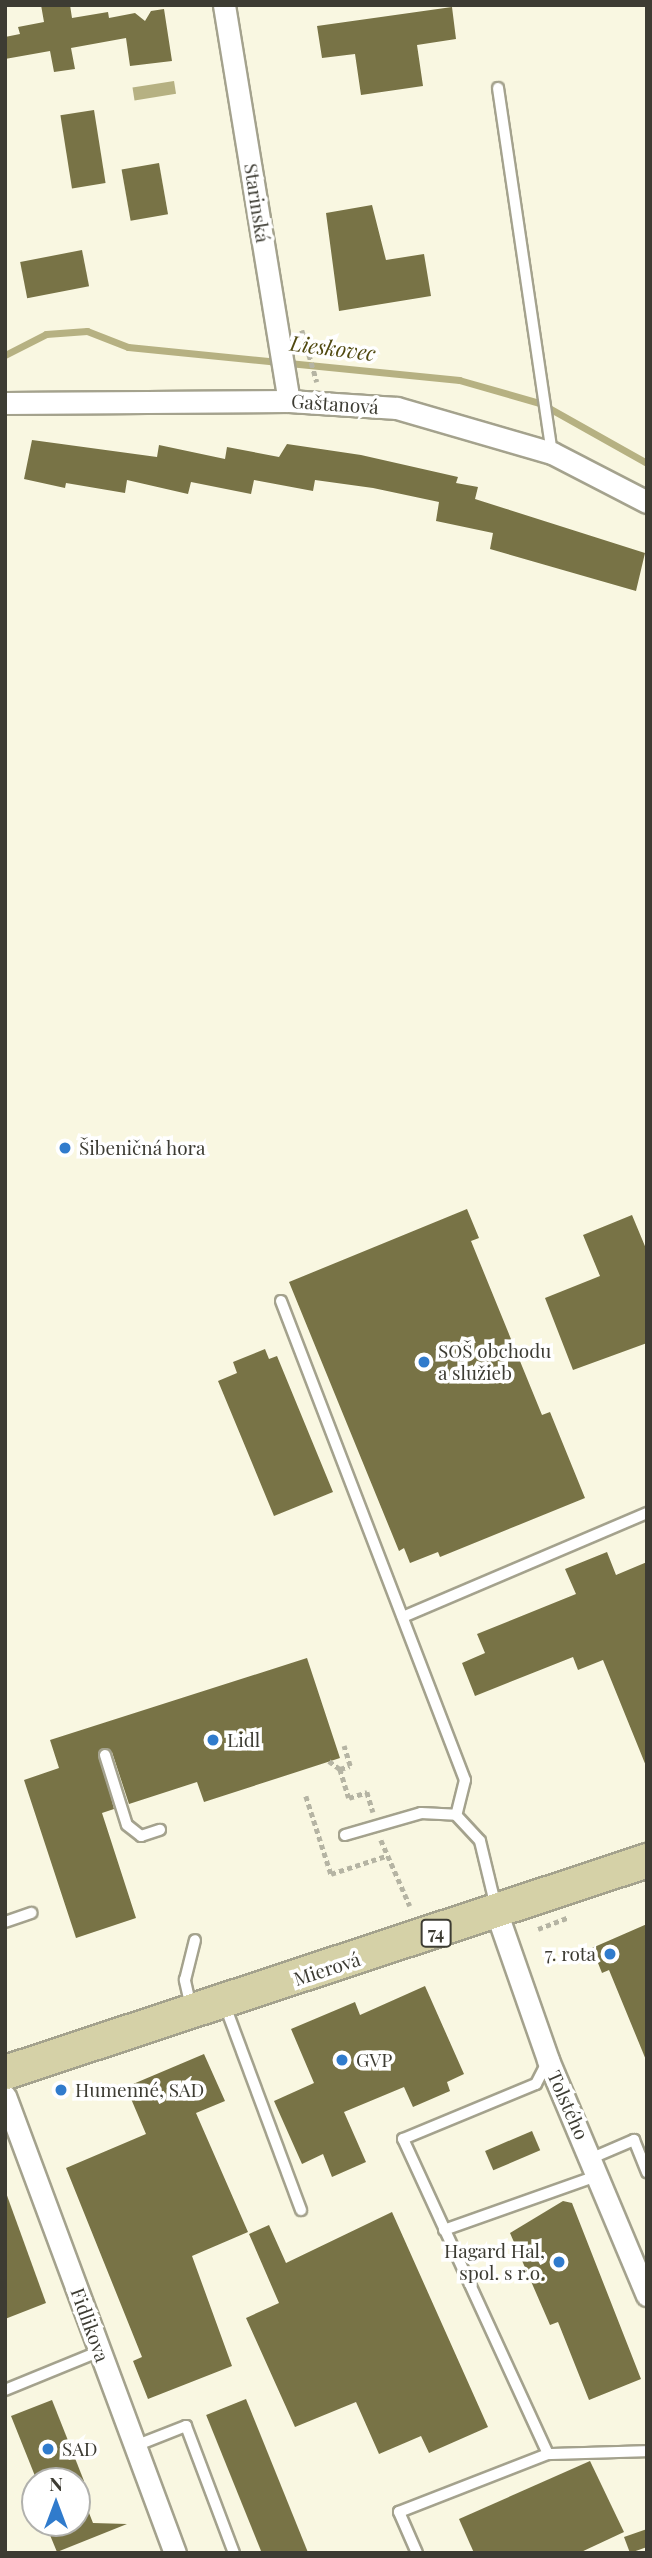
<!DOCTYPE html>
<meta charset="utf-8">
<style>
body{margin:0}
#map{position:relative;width:652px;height:2558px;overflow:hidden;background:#f9f7e1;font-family:"Playfair Display",serif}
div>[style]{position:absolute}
.water>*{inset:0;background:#b6b182;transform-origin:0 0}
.stream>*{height:7px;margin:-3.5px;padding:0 3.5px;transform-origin:3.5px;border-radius:3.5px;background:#b6b182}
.building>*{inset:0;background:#787346;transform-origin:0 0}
.path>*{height:4.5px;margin-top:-2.25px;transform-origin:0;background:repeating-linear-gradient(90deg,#b5b4a3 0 5px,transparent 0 8.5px)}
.roads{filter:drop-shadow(2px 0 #a4a28d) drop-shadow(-2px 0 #a4a28d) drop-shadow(0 2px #a4a28d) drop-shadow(0 -2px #a4a28d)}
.lane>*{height:10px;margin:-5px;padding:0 5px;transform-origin:5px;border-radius:5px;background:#fff}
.street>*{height:21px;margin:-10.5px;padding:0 10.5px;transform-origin:10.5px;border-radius:10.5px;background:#fff}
.primary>*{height:33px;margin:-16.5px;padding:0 16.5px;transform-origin:16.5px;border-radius:16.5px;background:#d5d1a7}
.dots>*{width:19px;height:19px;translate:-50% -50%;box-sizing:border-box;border:4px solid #fff;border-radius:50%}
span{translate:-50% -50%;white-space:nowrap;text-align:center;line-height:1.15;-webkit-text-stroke:7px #fff;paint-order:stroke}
.shield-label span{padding:2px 5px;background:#fff;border:2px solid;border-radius:5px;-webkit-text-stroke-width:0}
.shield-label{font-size:18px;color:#3d3c33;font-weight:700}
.street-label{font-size:19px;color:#3d3c33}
.poi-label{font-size:19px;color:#3d3c33}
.left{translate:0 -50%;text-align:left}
.right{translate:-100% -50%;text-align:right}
.water-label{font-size:21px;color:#504910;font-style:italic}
.frame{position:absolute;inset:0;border:7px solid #3d3c33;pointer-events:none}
.north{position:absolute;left:21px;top:2467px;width:70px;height:70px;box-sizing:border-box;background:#fff;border:2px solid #b1b1ad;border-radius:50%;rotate:0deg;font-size:19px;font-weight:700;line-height:28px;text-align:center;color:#3d3c33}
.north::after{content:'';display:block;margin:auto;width:24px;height:32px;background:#307bcc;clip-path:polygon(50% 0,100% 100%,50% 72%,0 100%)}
</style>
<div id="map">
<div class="water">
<div style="left:174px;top:81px;width:13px;height:42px;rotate:81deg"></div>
</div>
<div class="stream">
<div style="left:5px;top:355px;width:46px;rotate:-27.1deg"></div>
<div style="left:46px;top:334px;width:41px;rotate:-4.2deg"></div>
<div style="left:87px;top:331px;width:44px;rotate:21.3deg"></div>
<div style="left:128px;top:347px;width:333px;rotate:5.7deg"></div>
<div style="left:459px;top:380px;width:84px;rotate:15.9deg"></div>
<div style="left:540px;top:403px;width:123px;rotate:29.3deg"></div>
</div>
<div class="building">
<div style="clip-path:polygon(41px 5px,70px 5px,72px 18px,108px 12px,109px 18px,135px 13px,145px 21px,151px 11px,164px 9px,172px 61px,130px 66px,126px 38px,71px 48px,75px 69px,54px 72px,50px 51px,5px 59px,5px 37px,20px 34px,18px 27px,44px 22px)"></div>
<div style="clip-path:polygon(452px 7px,456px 39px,417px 45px,423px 86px,361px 95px,355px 54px,322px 58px,317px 26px)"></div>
<div style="left:94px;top:110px;width:74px;height:34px;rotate:81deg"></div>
<div style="left:159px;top:163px;width:52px;height:38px;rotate:80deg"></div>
<div style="clip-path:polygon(372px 205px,386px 260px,424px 254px,431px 296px,339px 311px,326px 213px)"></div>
<div style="left:82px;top:250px;width:37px;height:63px;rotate:79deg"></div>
<div style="clip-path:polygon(32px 440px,157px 457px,159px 445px,225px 459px,227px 447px,279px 457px,287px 444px,361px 455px,458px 477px,456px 483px,478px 487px,475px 499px,645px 553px,636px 591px,490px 549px,493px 533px,436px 521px,439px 502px,373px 488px,315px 480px,313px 491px,254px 480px,251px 494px,191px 482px,188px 494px,127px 480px,125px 493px,66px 483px,65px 488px,24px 479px)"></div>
<div style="clip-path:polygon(467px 1209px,479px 1238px,471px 1241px,542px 1415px,550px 1412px,585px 1498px,440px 1557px,438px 1552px,410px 1563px,404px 1548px,399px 1551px,289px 1282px)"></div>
<div style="clip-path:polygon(632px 1215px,647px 1251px,647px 1343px,573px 1370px,545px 1298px,600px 1276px,583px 1235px)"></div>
<div style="clip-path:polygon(265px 1349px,269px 1359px,277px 1356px,333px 1492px,274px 1516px,218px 1381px,237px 1373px,233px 1362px)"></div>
<div style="clip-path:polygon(607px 1552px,616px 1575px,647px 1562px,646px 1766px,603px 1660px,578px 1670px,573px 1657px,475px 1696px,462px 1663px,485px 1653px,477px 1634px,576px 1594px,565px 1569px)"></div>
<div style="clip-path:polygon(307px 1658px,340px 1758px,204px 1802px,197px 1782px,129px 1804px,112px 1752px,99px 1750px,114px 1809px,102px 1813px,136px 1918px,76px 1938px,24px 1780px,59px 1768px,50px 1740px)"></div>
<div style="clip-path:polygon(647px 1924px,647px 2060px,646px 2060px,609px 1970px,602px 1973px,592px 1948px)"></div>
<div style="clip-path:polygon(425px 1986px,464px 2074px,447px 2082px,450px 2091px,413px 2107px,404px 2087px,344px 2112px,366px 2162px,332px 2177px,323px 2154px,302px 2164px,274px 2101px,314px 2083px,291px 2029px,355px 2002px,360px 2015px)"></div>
<div style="clip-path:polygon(204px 2054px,225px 2101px,196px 2113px,248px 2232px,192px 2256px,232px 2366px,148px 2399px,133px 2361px,142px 2357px,66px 2168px,146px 2134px,126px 2087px)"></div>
<div style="left:532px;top:2131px;width:21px;height:51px;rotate:67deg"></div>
<div style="clip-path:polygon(5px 2190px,46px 2303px,5px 2319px)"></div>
<div style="clip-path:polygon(563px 2201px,572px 2203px,641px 2379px,589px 2400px,558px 2322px,550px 2325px,510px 2233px)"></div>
<div style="clip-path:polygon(392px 2212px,488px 2427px,429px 2453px,421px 2436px,379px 2454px,356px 2402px,295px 2427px,246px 2318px,279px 2303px,249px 2234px,269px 2225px,286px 2263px)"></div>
<div style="left:246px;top:2399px;width:166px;height:43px;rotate:68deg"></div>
<div style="clip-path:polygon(52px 2400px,84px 2481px,37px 2481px,11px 2416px)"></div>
<div style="clip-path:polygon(590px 2461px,624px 2532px,579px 2553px,474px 2553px,459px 2519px)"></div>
<div style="clip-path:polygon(78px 2485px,93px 2523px,127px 2524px,57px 2552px,45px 2523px,77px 2523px)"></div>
<div style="clip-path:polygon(647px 2529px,647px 2547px,630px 2553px,624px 2537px)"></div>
</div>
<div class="path">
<div style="left:302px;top:330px;width:54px;rotate:73.9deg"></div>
<div style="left:329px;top:1761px;width:14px;rotate:36deg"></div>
<div style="left:340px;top:1769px;width:30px;rotate:73deg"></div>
<div style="left:349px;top:1798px;width:19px;rotate:-18deg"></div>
<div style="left:367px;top:1792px;width:21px;rotate:73deg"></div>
<div style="left:340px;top:1769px;width:10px;rotate:-17deg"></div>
<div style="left:350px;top:1766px;width:21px;rotate:-107deg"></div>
<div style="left:306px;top:1796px;width:82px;rotate:72.2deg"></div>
<div style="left:331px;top:1874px;width:58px;rotate:-18.1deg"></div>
<div style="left:381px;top:1840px;width:72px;rotate:66.3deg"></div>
<div style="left:538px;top:1929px;width:31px;rotate:-21deg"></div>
</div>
<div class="roads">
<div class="lane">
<div style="left:498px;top:88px;width:369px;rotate:81.6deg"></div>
<div style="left:281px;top:1301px;width:513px;rotate:68.99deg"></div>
<div style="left:465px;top:1780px;width:36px;rotate:104deg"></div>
<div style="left:403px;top:1617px;width:265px;rotate:-23.1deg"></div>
<div style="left:105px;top:1755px;width:73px;rotate:72.6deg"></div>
<div style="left:127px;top:1825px;width:18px;rotate:38deg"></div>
<div style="left:141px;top:1836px;width:20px;rotate:-18deg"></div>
<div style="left:345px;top:1835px;width:79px;rotate:-16.1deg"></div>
<div style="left:421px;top:1813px;width:35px;rotate:3deg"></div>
<div style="left:456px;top:1815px;width:35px;rotate:47deg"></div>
<div style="left:480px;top:1841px;width:68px;rotate:76.4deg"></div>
<div style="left:5px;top:1922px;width:28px;rotate:-19deg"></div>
<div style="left:224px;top:2003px;width:221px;rotate:69.6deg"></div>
<div style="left:191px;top:2007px;width:28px;rotate:-103deg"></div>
<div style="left:185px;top:1980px;width:41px;rotate:-76deg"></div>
<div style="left:592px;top:2158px;width:46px;rotate:-23.2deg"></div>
<div style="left:634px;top:2140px;width:35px;rotate:68deg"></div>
<div style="left:444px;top:2230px;width:164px;rotate:-19.5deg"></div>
<div style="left:5px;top:2390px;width:103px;rotate:-22.3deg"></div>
<div style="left:135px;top:2446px;width:55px;rotate:-21.4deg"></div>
<div style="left:186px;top:2426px;width:136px;rotate:69.3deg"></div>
<div style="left:548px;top:2454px;width:99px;rotate:-1.7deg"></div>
<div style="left:417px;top:2553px;width:45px;rotate:-113.7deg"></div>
<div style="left:399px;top:2512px;width:160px;rotate:-21.3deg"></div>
<div style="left:548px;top:2454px;width:347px;rotate:-114.7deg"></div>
<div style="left:403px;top:2139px;width:144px;rotate:-22.5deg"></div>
<div style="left:536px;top:2084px;width:27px;rotate:-63deg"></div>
</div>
<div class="street">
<div style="left:224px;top:5px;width:401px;rotate:80.7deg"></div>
<div style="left:5px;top:403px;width:284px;rotate:-0.4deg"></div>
<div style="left:289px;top:401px;width:108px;rotate:3.7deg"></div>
<div style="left:397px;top:408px;width:161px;rotate:16.2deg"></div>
<div style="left:552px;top:453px;width:107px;rotate:27.3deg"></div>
<div style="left:497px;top:1914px;width:155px;rotate:70.7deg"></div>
<div style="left:548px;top:2060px;width:255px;rotate:67.2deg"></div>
<div style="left:5px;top:2096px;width:488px;rotate:69.6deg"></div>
</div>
<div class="primary">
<div style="left:5px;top:2072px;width:676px;rotate:-18.27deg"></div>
</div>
</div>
<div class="dots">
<div style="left:65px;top:1148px;background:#307bcc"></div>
<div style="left:424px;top:1362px;background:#307bcc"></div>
<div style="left:213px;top:1740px;background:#307bcc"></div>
<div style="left:610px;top:1954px;background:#307bcc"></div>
<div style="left:342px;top:2060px;background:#307bcc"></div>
<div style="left:61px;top:2090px;background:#307bcc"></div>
<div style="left:559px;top:2262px;background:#307bcc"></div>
<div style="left:48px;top:2449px;background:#307bcc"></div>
</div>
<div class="shield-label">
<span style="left:436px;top:1933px">74</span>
</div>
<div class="street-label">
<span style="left:257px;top:203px;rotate:81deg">Starinská</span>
<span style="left:335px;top:404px;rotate:4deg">Gaštanová</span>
<span style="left:327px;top:1969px;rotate:-18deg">Mierová</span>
<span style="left:568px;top:2105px;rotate:66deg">Tolstého</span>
<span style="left:90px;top:2325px;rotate:70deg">Fidlikova</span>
</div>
<div class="poi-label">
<span class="left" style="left:79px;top:1148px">Šibeničná hora</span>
<span class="left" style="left:438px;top:1362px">SOŠ obchodu<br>a služieb</span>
<span class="left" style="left:227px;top:1740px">Lidl</span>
<span class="right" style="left:596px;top:1954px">7. rota</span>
<span class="left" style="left:356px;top:2060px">GVP</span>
<span class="left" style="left:75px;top:2090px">Humenné, SAD</span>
<span class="right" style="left:545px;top:2262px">Hagard Hal,<br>spol. s r.o.</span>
<span class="left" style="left:62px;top:2449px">SAD</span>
</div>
<div class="water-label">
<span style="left:333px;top:347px;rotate:7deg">Lieskovec</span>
</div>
<div class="frame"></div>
<div class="north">N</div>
</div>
